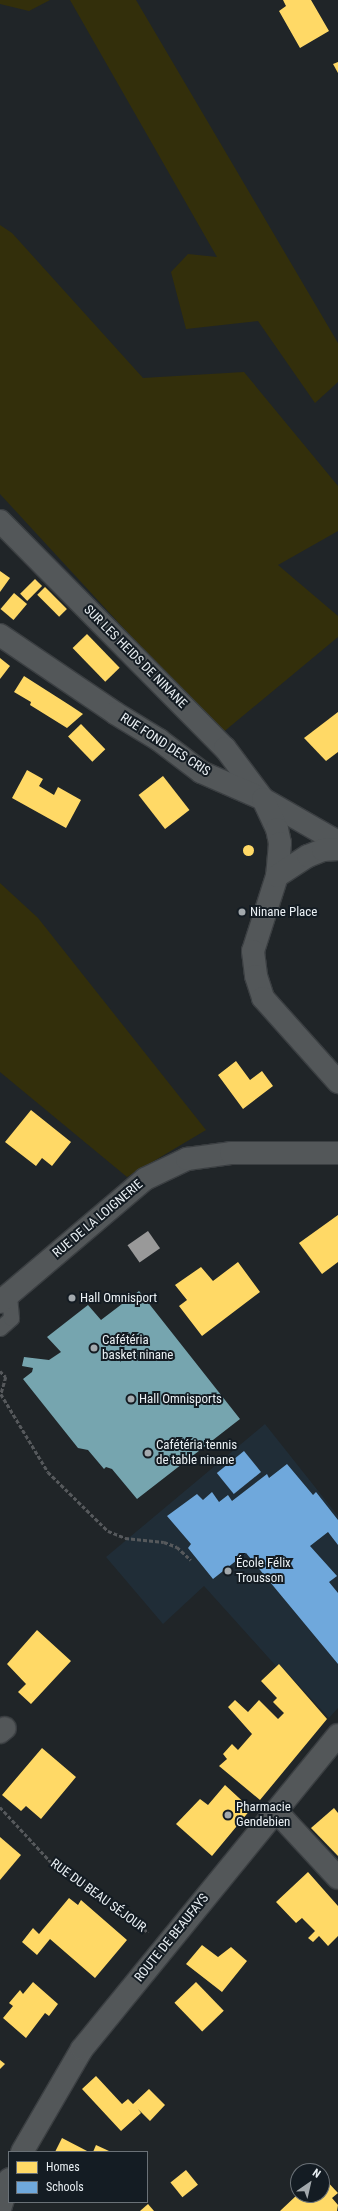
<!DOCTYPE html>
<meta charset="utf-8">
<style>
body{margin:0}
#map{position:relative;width:338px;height:2211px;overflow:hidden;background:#202528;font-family:"Roboto Condensed",sans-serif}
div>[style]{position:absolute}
.built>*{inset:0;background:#202d37}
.green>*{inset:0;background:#332f0b}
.homes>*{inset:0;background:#ffd966;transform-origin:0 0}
.round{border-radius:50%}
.schools>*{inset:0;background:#6fa8dc;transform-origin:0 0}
.public>*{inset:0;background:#76a5af}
.industry>*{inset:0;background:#999;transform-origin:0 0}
.path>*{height:2.5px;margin-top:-1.25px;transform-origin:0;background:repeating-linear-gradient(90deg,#56595c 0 4px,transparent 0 6px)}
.roads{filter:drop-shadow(1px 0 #3b3f42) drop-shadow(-1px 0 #3b3f42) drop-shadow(0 1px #3b3f42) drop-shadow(0 -1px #3b3f42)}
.lane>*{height:15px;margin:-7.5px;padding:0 7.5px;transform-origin:7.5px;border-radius:7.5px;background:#535759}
.street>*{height:22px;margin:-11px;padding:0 11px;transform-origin:11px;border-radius:11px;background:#535759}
.secondary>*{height:22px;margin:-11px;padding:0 11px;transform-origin:11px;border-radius:11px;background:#535759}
.dots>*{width:11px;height:11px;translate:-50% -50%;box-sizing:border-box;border:2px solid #141c23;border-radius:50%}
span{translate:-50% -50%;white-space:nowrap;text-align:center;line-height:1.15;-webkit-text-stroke:4px #141c23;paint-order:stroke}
.street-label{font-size:13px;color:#eaf0f4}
.poi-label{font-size:13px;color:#eaf0f4}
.left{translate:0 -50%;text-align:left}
.legend{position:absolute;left:8px;top:2151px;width:140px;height:52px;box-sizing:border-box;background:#141c23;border:1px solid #6a7177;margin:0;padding:5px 7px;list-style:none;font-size:12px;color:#eaf0f4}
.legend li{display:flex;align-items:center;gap:8px;height:20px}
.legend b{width:20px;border:1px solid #6a7177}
.north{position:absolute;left:290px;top:2163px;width:40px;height:40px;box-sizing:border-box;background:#141c23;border:1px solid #6a7177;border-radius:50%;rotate:34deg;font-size:11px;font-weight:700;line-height:16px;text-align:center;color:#eaf0f4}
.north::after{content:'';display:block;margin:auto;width:14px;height:18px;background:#a3a9ad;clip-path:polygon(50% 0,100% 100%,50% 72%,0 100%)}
</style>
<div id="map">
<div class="built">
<div style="clip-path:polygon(265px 1424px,338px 1516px,338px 1708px,329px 1718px,279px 1664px,276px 1666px,204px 1586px,163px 1624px,106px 1557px)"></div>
</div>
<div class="green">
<div style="clip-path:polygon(0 0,50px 0,29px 11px,0 4px)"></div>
<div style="clip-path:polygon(70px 0,136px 0,338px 343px,338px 382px,315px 403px,258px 321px,186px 329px,171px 272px,188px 254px,217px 257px)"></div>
<div style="clip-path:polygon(0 225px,12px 233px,143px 378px,244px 372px,338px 486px,338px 531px,278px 565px,338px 616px,338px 637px,221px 734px,0 494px)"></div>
<div style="clip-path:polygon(0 883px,38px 918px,206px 1130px,127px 1177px,0 1072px)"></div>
</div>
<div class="homes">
<div style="clip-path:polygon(283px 0,311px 0,329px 31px,300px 48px,279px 11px,286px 6px)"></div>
<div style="clip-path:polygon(338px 62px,338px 73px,333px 64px)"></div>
<div style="clip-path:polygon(0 571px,10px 578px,0 592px)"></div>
<div style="left:35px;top:579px;width:10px;height:21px;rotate:45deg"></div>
<div style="left:45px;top:587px;width:31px;height:11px;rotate:45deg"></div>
<div style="left:14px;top:593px;width:17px;height:21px;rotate:40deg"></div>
<div style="left:87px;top:634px;width:47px;height:20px;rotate:46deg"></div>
<div style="clip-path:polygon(0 658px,10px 666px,0 679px)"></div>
<div style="clip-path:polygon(24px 676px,71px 706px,83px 714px,67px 728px,30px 705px,31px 702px,14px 692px)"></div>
<div style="clip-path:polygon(338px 712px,338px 752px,326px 761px,304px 738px)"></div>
<div style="left:81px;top:724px;width:35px;height:18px;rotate:46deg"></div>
<div style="clip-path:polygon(27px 770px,43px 779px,39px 786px,54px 795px,58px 787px,81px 800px,66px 828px,12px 798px)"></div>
<div style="left:163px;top:776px;width:43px;height:31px;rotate:52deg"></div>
<div class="round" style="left:242.5px;top:844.5px;width:11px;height:11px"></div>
<div style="clip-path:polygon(236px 1061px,250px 1080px,262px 1071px,273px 1086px,243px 1109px,218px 1075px)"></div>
<div style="clip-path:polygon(31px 1110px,71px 1142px,52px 1166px,42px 1158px,36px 1166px,5px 1142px)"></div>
<div style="clip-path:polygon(338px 1215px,338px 1262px,322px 1274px,299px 1243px)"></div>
<div style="clip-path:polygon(238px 1262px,260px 1292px,202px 1336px,179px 1306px,187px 1300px,175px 1285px,201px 1267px,213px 1281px)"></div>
<div style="clip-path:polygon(37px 1630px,71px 1661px,31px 1704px,18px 1692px,26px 1684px,7px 1664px)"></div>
<div style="clip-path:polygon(279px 1664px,327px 1719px,260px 1800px,219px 1766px,227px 1759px,223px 1754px,232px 1744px,238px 1750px,252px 1734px,228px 1707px,235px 1700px,248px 1712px,259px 1700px,278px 1719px,284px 1713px,273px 1702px,277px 1698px,261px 1681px)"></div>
<div style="clip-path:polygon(42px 1748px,76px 1777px,41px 1819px,26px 1806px,21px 1811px,2px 1795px)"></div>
<div style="clip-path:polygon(225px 1785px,251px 1809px,212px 1856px,176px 1824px,200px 1799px,208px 1805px)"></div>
<div style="clip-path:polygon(334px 1808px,338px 1813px,338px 1856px,311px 1828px)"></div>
<div style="clip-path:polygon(0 1837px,21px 1855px,0 1880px)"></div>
<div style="clip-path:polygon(308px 1872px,338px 1906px,338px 1936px,328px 1946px,319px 1936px,313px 1942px,308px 1938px,315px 1931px,302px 1918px,296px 1923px,276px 1902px)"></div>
<div style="clip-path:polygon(69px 1898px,78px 1905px,81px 1900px,127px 1940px,95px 1978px,50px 1939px,37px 1955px,22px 1942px,33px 1928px,39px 1934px)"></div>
<div style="clip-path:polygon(202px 1945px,218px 1957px,231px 1947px,247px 1961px,222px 1992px,186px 1964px)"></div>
<div style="clip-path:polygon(33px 1982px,58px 2004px,49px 2016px,45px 2013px,26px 2038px,3px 2018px,13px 2006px,9px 2003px,20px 1990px,23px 1994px)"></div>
<div style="left:196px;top:1982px;width:40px;height:30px;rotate:46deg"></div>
<div style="clip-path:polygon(0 2060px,5px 2064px,0 2069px)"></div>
<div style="clip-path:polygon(96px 2076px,122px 2104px,128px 2099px,133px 2104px,149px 2089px,165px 2105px,150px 2121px,138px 2109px,141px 2113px,121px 2131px,82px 2089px)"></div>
<div style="clip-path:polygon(62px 2138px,89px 2152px,55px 2152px)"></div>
<div style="clip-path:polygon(96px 2145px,109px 2151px,109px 2152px,93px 2152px)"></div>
<div style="left:186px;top:2170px;width:19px;height:20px;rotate:51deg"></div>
<div style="clip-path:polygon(322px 2176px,338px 2193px,332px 2198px,338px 2205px,337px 2211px,280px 2211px,298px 2194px,322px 2195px)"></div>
<div style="clip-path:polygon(148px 2204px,154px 2211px,140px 2211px)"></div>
</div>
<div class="schools">
<div style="left:244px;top:1451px;width:27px;height:35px;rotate:51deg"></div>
<div style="clip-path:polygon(287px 1464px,313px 1495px,316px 1492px,338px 1520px,338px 1545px,328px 1532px,310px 1546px,337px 1576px,329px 1582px,338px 1593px,338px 1664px,246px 1553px,213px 1579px,188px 1548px,191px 1544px,167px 1516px,197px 1494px,203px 1500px,212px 1492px,219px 1502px,228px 1495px,232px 1501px,267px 1474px,269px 1478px)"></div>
</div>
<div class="public">
<div style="clip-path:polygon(139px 1291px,240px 1419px,137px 1499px,112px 1469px,106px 1467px,104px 1469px,88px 1450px,78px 1448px,23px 1379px,32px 1372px,33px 1368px,22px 1366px,24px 1357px,49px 1360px,61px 1352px,47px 1337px,88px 1305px,101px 1320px)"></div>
</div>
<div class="industry">
<div style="left:148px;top:1231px;width:21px;height:25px;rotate:55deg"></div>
</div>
<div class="path">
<div style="left:0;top:1371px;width:8px;rotate:45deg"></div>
<div style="left:6px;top:1377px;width:18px;rotate:106deg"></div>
<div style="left:1px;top:1394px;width:91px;rotate:58.9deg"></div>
<div style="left:48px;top:1472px;width:84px;rotate:44.5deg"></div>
<div style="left:108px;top:1531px;width:18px;rotate:22deg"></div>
<div style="left:125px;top:1538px;width:39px;rotate:6deg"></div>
<div style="left:164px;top:1542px;width:14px;rotate:21deg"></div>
<div style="left:177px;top:1547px;width:19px;rotate:43deg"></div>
<div style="left:0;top:1807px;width:74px;rotate:47.2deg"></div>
<div style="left:50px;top:1861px;width:55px;rotate:34deg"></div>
<div style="left:96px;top:1892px;width:66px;rotate:37.6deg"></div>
</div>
<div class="roads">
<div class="lane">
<div style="left:0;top:1328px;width:15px;rotate:-42deg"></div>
<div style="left:11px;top:1318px;width:25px;rotate:-95deg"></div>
</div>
<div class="street">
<div style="left:0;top:521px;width:320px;rotate:45.3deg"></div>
<div style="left:225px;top:748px;width:64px;rotate:53.3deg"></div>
<div style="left:0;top:1302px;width:190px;rotate:-40.3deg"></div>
<div style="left:145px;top:1179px;width:47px;rotate:-25.5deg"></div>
<div style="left:187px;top:1159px;width:44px;rotate:-7.8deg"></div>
<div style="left:231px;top:1153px;width:107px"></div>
<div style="left:0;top:1732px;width:6px;rotate:-39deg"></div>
<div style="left:276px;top:1811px;width:91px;rotate:47.2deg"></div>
</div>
<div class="secondary">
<div style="left:0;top:635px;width:139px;rotate:34.1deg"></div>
<div style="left:115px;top:713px;width:52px;rotate:31.5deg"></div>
<div style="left:159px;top:740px;width:53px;rotate:37.3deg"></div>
<div style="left:201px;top:772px;width:68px;rotate:23.5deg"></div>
<div style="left:263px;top:799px;width:86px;rotate:29.8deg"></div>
<div style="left:263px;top:799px;width:33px;rotate:65deg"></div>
<div style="left:277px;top:829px;width:14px;rotate:78deg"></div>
<div style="left:280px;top:843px;width:33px;rotate:95deg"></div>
<div style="left:277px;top:876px;width:79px;rotate:107.7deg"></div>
<div style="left:253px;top:951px;width:25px;rotate:83deg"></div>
<div style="left:256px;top:976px;width:23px;rotate:72deg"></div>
<div style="left:263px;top:998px;width:113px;rotate:48.2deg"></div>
<div style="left:277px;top:876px;width:37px;rotate:-33deg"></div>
<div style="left:308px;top:856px;width:16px;rotate:-22deg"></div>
<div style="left:323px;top:850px;width:15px;rotate:-4deg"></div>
<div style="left:22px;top:2152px;width:119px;rotate:-59.8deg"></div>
<div style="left:82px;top:2049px;width:405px;rotate:-50.8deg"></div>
<div style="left:0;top:2209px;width:31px;rotate:-73deg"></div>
</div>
</div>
<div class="dots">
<div style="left:242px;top:912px;background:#a3a9ad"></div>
<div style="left:72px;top:1298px;background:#a3a9ad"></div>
<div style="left:94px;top:1348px;background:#a3a9ad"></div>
<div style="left:131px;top:1399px;background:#a3a9ad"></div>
<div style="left:148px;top:1453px;background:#a3a9ad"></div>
<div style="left:228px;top:1571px;background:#a3a9ad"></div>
<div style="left:228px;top:1815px;background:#a3a9ad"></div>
</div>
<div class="street-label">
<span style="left:135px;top:657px;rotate:45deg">SUR LES HEIDS DE NINANE</span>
<span style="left:165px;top:745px;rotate:33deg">RUE FOND DES CRIS</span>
<span style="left:98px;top:1219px;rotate:-40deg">RUE DE LA LOIGNERIE</span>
<span style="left:98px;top:1896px;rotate:36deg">RUE DU BEAU SÉJOUR</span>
<span style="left:172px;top:1938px;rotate:-51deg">ROUTE DE BEAUFAYS</span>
</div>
<div class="poi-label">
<span class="left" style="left:250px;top:912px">Ninane Place</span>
<span class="left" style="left:80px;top:1298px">Hall Omnisport</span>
<span class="left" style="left:102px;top:1348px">Cafétéria<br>basket ninane</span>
<span class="left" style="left:139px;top:1399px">Hall Omnisports</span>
<span class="left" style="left:156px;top:1453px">Cafétéria tennis<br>de table ninane</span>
<span class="left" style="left:236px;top:1571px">École Félix<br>Trousson</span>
<span class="left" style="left:236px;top:1815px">Pharmacie<br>Gendebien</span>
</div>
<ul class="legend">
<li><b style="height:11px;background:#ffd966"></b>Homes</li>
<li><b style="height:11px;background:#6fa8dc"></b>Schools</li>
</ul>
<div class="north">N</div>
</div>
